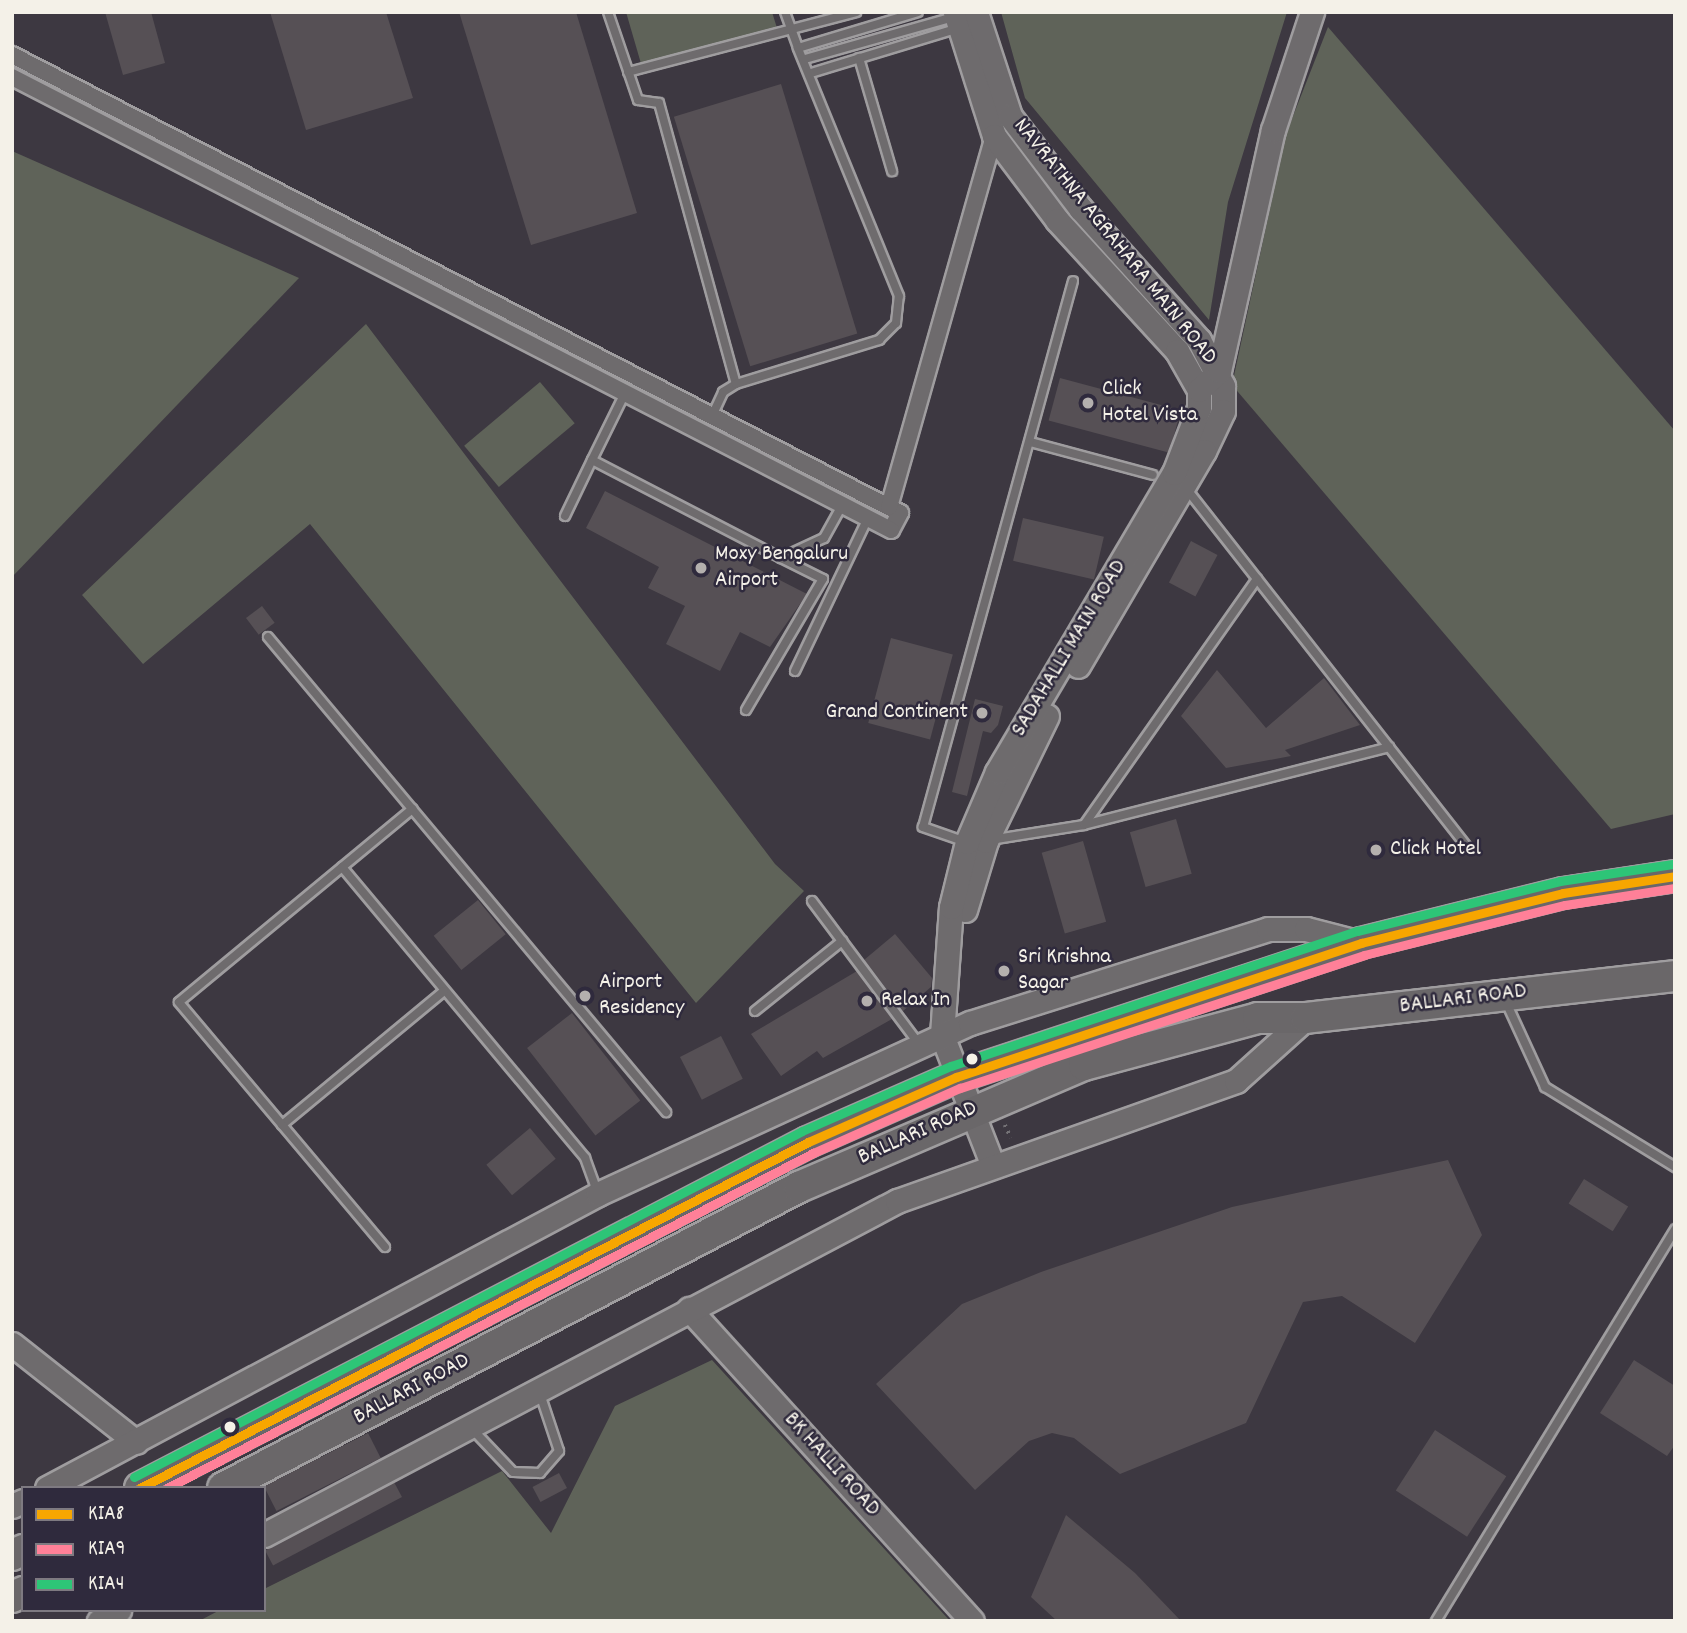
<!DOCTYPE html>
<style>
body{margin:0}
#map{position:relative;width:1687px;height:1633px;overflow:hidden;background:#3d3841;font-family:Dekko,sans-serif}
div>[style]{position:absolute}
.green>*{inset:0;background:#5f6359;transform-origin:0 0}
.building>*{inset:0;background:#565055;transform-origin:0 0}
.path>*{height:3.5px;margin-top:-1.75px;transform-origin:0;background:repeating-linear-gradient(90deg,#747276 0 2px,transparent 0 7px)}
.roads{filter:drop-shadow(2px 0 #9f9d9f) drop-shadow(-2px 0 #9f9d9f) drop-shadow(0 2px #9f9d9f) drop-shadow(0 -2px #9f9d9f)}
.lane>*{height:8px;margin:-4px;padding:0 4px;transform-origin:4px;border-radius:4px;background:#6e6b6d}
.street>*{height:16px;margin:-8px;padding:0 8px;transform-origin:8px;border-radius:8px;background:#6e6b6d}
.secondary>*{height:23px;margin:-11.5px;padding:0 11.5px;transform-origin:11.5px;border-radius:11.5px;background:#6e6b6d}
.highway>*{height:30px;margin:-15px;padding:0 15px;transform-origin:15px;border-radius:15px;background:#6a6769}
.bus-1>*{height:9px;margin:-4.5px;padding:0 4.5px;transform-origin:4.5px;border-radius:4.5px;background:#f7a600}
.bus-2>*{height:9px;margin:-4.5px;padding:0 4.5px;transform-origin:4.5px;border-radius:4.5px;background:#ff8098}
.bus-3>*{height:9px;margin:-4.5px;padding:0 4.5px;transform-origin:4.5px;border-radius:4.5px;background:#2dc577}
.dots>*{width:19px;height:19px;translate:-50% -50%;box-sizing:border-box;border:4px solid #2f2a3d;border-radius:50%}
span{translate:-50% -50%;white-space:nowrap;text-align:center;line-height:1.15;-webkit-text-stroke:5px #2f2a3d;paint-order:stroke}
.street-label{font-size:23px;color:#f4f1e8}
.poi-label{font-size:23px;color:#f4f1e8}
.left{translate:0 -50%;text-align:left}
.right{translate:-100% -50%;text-align:right}
.frame{position:absolute;inset:0;border:14px solid #f4f1e8;pointer-events:none}
.legend{position:absolute;left:21px;top:1486px;width:245px;height:126px;box-sizing:border-box;background:#2f2a3d;border:2px solid #7e7a81;margin:0;padding:9px 12px;list-style:none;font-size:21px;color:#f4f1e8}
.legend li{display:flex;align-items:center;gap:14px;height:35px}
.legend b{width:35px;border:2px solid #7e7a81}
</style>
<div id="map">
<div class="green">
<div style="clip-path:polygon(626px 12px,772px 12px,777px 28px,642px 67px)"></div>
<div style="clip-path:polygon(1001px 12px,1287px 12px,1228px 202px,1209px 320px,1025px 98px)"></div>
<div style="clip-path:polygon(1328px 27px,1675px 431px,1675px 814px,1611px 829px,1232px 385px,1286px 134px)"></div>
<div style="clip-path:polygon(12px 151px,299px 278px,12px 577px)"></div>
<div style="clip-path:polygon(366px 324px,775px 864px,804px 891px,696px 1003px,310px 524px,143px 664px,82px 595px)"></div>
<div style="left:540px;top:382px;width:54px;height:99px;rotate:50deg"></div>
<div style="clip-path:polygon(712px 1360px,950px 1621px,199px 1621px,220px 1610px,264px 1610px,264px 1589px,502px 1471px,551px 1533px,615px 1406px)"></div>
</div>
<div class="building">
<div style="clip-path:polygon(105px 12px,151px 12px,165px 63px,123px 75px)"></div>
<div style="clip-path:polygon(270px 12px,386px 12px,413px 98px,306px 130px)"></div>
<div style="clip-path:polygon(459px 12px,576px 12px,637px 213px,531px 245px)"></div>
<div style="left:781px;top:84px;width:261px;height:112px;rotate:73deg"></div>
<div style="left:1060px;top:378px;width:125px;height:44px;rotate:15deg"></div>
<div style="clip-path:polygon(605px 491px,807px 594px,770px 647px,740px 632px,720px 671px,666px 644px,685px 606px,648px 588px,659px 567px,586px 528px)"></div>
<div style="left:1023px;top:518px;width:83px;height:44px;rotate:13deg"></div>
<div style="left:1191px;top:541px;width:30px;height:47px;rotate:28deg"></div>
<div style="left:262px;top:606px;width:21px;height:20px;rotate:53deg"></div>
<div style="left:891px;top:638px;width:64px;height:88px;rotate:15deg"></div>
<div style="clip-path:polygon(1217px 670px,1266px 728px,1324px 678px,1360px 725px,1285px 750px,1291px 756px,1226px 768px,1181px 716px)"></div>
<div style="clip-path:polygon(975px 699px,1003px 706px,998px 725px,991px 733px,983px 731px,967px 796px,952px 792px)"></div>
<div style="left:1176px;top:819px;width:57px;height:48px;rotate:74deg"></div>
<div style="left:1083px;top:841px;width:84px;height:43px;rotate:74deg"></div>
<div style="left:478px;top:900px;width:44px;height:57px;rotate:51deg"></div>
<div style="clip-path:polygon(895px 934px,932px 978px,931px 987px,903px 1011px,864px 960px)"></div>
<div style="clip-path:polygon(857px 971px,892px 1019px,823px 1058px,817px 1051px,781px 1076px,751px 1034px)"></div>
<div style="left:572px;top:1013px;width:111px;height:57px;rotate:52deg"></div>
<div style="left:721px;top:1036px;width:48px;height:46px;rotate:63deg"></div>
<div style="left:530px;top:1128px;width:40px;height:57px;rotate:50deg"></div>
<div style="clip-path:polygon(1448px 1160px,1482px 1235px,1415px 1343px,1342px 1296px,1303px 1302px,1246px 1423px,1120px 1474px,1074px 1438px,1052px 1433px,1029px 1441px,975px 1490px,876px 1384px,962px 1304px,1041px 1272px,1232px 1207px)"></div>
<div style="left:1584px;top:1179px;width:52px;height:29px;rotate:32deg"></div>
<div style="clip-path:polygon(1634px 1360px,1675px 1386px,1675px 1445px,1667px 1456px,1600px 1413px)"></div>
<div style="left:1435px;top:1430px;width:85px;height:72px;rotate:33deg"></div>
<div style="left:368px;top:1433px;width:28px;height:117px;rotate:63deg"></div>
<div style="left:559px;top:1473px;width:17px;height:30px;rotate:62deg"></div>
<div style="left:394px;top:1482px;width:17px;height:146px;rotate:62deg"></div>
<div style="clip-path:polygon(1066px 1515px,1135px 1573px,1181px 1621px,1057px 1621px,1031px 1597px)"></div>
</div>
<div class="path">
<div style="left:1005px;top:1125px;width:14px;rotate:65deg"></div>
</div>
<div class="roads">
<div class="lane">
<div style="left:608px;top:12px;width:93px;rotate:71.2deg"></div>
<div style="left:638px;top:100px;width:21px;rotate:8deg"></div>
<div style="left:659px;top:103px;width:291px;rotate:74.7deg"></div>
<div style="left:785px;top:12px;width:38px;rotate:70deg"></div>
<div style="left:798px;top:48px;width:125px;rotate:-16.7deg"></div>
<div style="left:859px;top:58px;width:118px;rotate:73.7deg"></div>
<div style="left:805px;top:59px;width:154px;rotate:-15.8deg"></div>
<div style="left:628px;top:72px;width:236px;rotate:-14.7deg"></div>
<div style="left:811px;top:73px;width:155px;rotate:-16.9deg"></div>
<div style="left:625px;top:393px;width:75px;rotate:116.2deg"></div>
<div style="left:592px;top:460px;width:213px;rotate:27.4deg"></div>
<div style="left:781px;top:558px;width:47px;rotate:-24.9deg"></div>
<div style="left:824px;top:538px;width:38px;rotate:-61deg"></div>
<div style="left:712px;top:416px;width:26px;rotate:-65deg"></div>
<div style="left:723px;top:392px;width:15px;rotate:-32deg"></div>
<div style="left:736px;top:384px;width:150px;rotate:-17.1deg"></div>
<div style="left:879px;top:340px;width:24px;rotate:-45deg"></div>
<div style="left:896px;top:323px;width:27px;rotate:-84deg"></div>
<div style="left:899px;top:296px;width:268px;rotate:-112.2deg"></div>
<div style="left:1030px;top:442px;width:127px;rotate:15deg"></div>
<div style="left:1185px;top:487px;width:457px;rotate:51.9deg"></div>
<div style="left:565px;top:516px;width:62px;rotate:-64.3deg"></div>
<div style="left:268px;top:637px;width:620px;rotate:50.04deg"></div>
<div style="left:795px;top:671px;width:170px;rotate:-64.5deg"></div>
<div style="left:746px;top:710px;width:152px;rotate:-59.6deg"></div>
<div style="left:823px;top:579px;width:47px;rotate:-153.4deg"></div>
<div style="left:1084px;top:825px;width:301px;rotate:-54.9deg"></div>
<div style="left:990px;top:840px;width:95px;rotate:-9.1deg"></div>
<div style="left:1084px;top:825px;width:315px;rotate:-14.3deg"></div>
<div style="left:966px;top:842px;width:46px;rotate:-160.8deg"></div>
<div style="left:923px;top:827px;width:566px;rotate:-74.64deg"></div>
<div style="left:342px;top:867px;width:379px;rotate:50.1deg"></div>
<div style="left:585px;top:1158px;width:35px;rotate:70deg"></div>
<div style="left:812px;top:901px;width:179px;rotate:53.2deg"></div>
<div style="left:1505px;top:1000px;width:96px;rotate:65.3deg"></div>
<div style="left:1545px;top:1087px;width:153px;rotate:31.6deg"></div>
<div style="left:755px;top:1011px;width:112px;rotate:-38.8deg"></div>
<div style="left:282px;top:1125px;width:210px;rotate:-39.6deg"></div>
<div style="left:385px;top:1247px;width:320px;rotate:-130.1deg"></div>
<div style="left:179px;top:1002px;width:303px;rotate:-39.6deg"></div>
<div style="left:472px;top:1429px;width:59px;rotate:46.4deg"></div>
<div style="left:513px;top:1472px;width:27px;rotate:2deg"></div>
<div style="left:540px;top:1473px;width:29px;rotate:-49deg"></div>
<div style="left:559px;top:1451px;width:60px;rotate:-108.4deg"></div>
<div style="left:1436px;top:1621px;width:459px;rotate:-58.6deg"></div>
</div>
<div class="street">
<div style="left:12px;top:55px;width:999px;rotate:27.28deg"></div>
<div style="left:900px;top:513px;width:19px;rotate:118deg"></div>
<div style="left:891px;top:530px;width:989px;rotate:-152.74deg"></div>
<div style="left:889px;top:507px;width:386px;rotate:-74.2deg"></div>
</div>
<div class="secondary">
<div style="left:955px;top:12px;width:130px;rotate:72.5deg"></div>
<div style="left:994px;top:136px;width:105px;rotate:53.1deg"></div>
<div style="left:1057px;top:220px;width:178px;rotate:47.5deg"></div>
<div style="left:1177px;top:351px;width:45px;rotate:60.6deg"></div>
<div style="left:976px;top:12px;width:109px;rotate:71.9deg"></div>
<div style="left:1010px;top:116px;width:116px;rotate:52.7deg"></div>
<div style="left:1080px;top:208px;width:178px;rotate:48deg"></div>
<div style="left:1199px;top:340px;width:52px;rotate:62.4deg"></div>
<div style="left:1223px;top:386px;width:25px;rotate:90deg"></div>
<div style="left:1223px;top:411px;width:44px;rotate:115.4deg"></div>
<div style="left:1204px;top:451px;width:249px;rotate:120.4deg"></div>
<div style="left:965px;top:910px;width:72px;rotate:-73.1deg"></div>
<div style="left:986px;top:841px;width:139px;rotate:-64deg"></div>
<div style="left:993px;top:1166px;width:141px;rotate:-111.3deg"></div>
<div style="left:942px;top:1035px;width:128px;rotate:-86deg"></div>
<div style="left:951px;top:907px;width:67px;rotate:-76.2deg"></div>
<div style="left:967px;top:842px;width:76px;rotate:-66.8deg"></div>
<div style="left:997px;top:772px;width:347px;rotate:-59.4deg"></div>
<div style="left:1174px;top:473px;width:70px;rotate:-69deg"></div>
<div style="left:1199px;top:408px;width:18px;rotate:-90deg"></div>
<div style="left:1199px;top:390px;width:28px;rotate:-44deg"></div>
<div style="left:1219px;top:371px;width:247px;rotate:-77.4deg"></div>
<div style="left:1273px;top:130px;width:124px;rotate:-71.7deg"></div>
<div style="left:689px;top:1309px;width:421px;rotate:47.8deg"></div>
<div style="left:12px;top:1344px;width:158px;rotate:38.3deg"></div>
<div style="left:47px;top:1488px;width:625px;rotate:-28.08deg"></div>
<div style="left:598px;top:1194px;width:409px;rotate:-24.7deg"></div>
<div style="left:970px;top:1023px;width:312px;rotate:-17.5deg"></div>
<div style="left:1268px;top:929px;width:38px"></div>
<div style="left:1306px;top:929px;width:57px;rotate:14.3deg"></div>
<div style="left:12px;top:1506px;width:12px;rotate:-24deg"></div>
<div style="left:264px;top:1535px;width:716px;rotate:-27.82deg"></div>
<div style="left:897px;top:1201px;width:360px;rotate:-19.5deg"></div>
<div style="left:1236px;top:1081px;width:94px;rotate:-42deg"></div>
<div style="left:99px;top:1621px;width:23px;rotate:-29deg"></div>
</div>
<div class="highway">
<div style="left:140px;top:1488px;width:752px;rotate:-27.38deg"></div>
<div style="left:808px;top:1142px;width:162px;rotate:-23.7deg"></div>
<div style="left:956px;top:1077px;width:427px;rotate:-18.3deg"></div>
<div style="left:1361px;top:943px;width:208px;rotate:-13.9deg"></div>
<div style="left:1563px;top:893px;width:113px;rotate:-8.6deg"></div>
<div style="left:223px;top:1488px;width:650px;rotate:-27.59deg"></div>
<div style="left:799px;top:1187px;width:310px;rotate:-23.2deg"></div>
<div style="left:1084px;top:1065px;width:180px;rotate:-15.1deg"></div>
<div style="left:1258px;top:1018px;width:48px"></div>
<div style="left:1306px;top:1018px;width:371px;rotate:-6.5deg"></div>
<div style="left:12px;top:1555px;width:12px;rotate:-24deg"></div>
<div style="left:12px;top:1597px;width:12px;rotate:-24deg"></div>
</div>
</div>
<div class="bus-1">
<div style="left:140px;top:1488px;width:752px;rotate:-27.38deg"></div>
<div style="left:808px;top:1142px;width:162px;rotate:-23.7deg"></div>
<div style="left:956px;top:1077px;width:427px;rotate:-18.3deg"></div>
<div style="left:1361px;top:943px;width:208px;rotate:-13.9deg"></div>
<div style="left:1563px;top:893px;width:113px;rotate:-8.6deg"></div>
</div>
<div class="bus-2">
<div style="left:167px;top:1488px;width:728px;rotate:-27.41deg"></div>
<div style="left:813px;top:1153px;width:161px;rotate:-23.9deg"></div>
<div style="left:960px;top:1088px;width:425px;rotate:-18.2deg"></div>
<div style="left:1364px;top:955px;width:207px;rotate:-14deg"></div>
<div style="left:1565px;top:905px;width:111px;rotate:-8.8deg"></div>
</div>
<div class="bus-3">
<div style="left:134px;top:1477px;width:752px;rotate:-27.38deg"></div>
<div style="left:802px;top:1131px;width:163px;rotate:-23.6deg"></div>
<div style="left:951px;top:1066px;width:429px;rotate:-18.4deg"></div>
<div style="left:1358px;top:931px;width:208px;rotate:-13.9deg"></div>
<div style="left:1560px;top:881px;width:114px;rotate:-8.6deg"></div>
</div>
<div class="dots">
<div style="left:1088px;top:403px;background:#b4b0ae"></div>
<div style="left:701px;top:568px;background:#b4b0ae"></div>
<div style="left:982px;top:713px;background:#b4b0ae"></div>
<div style="left:1376px;top:850px;background:#b4b0ae"></div>
<div style="left:1004px;top:971px;background:#b4b0ae"></div>
<div style="left:585px;top:996px;background:#b4b0ae"></div>
<div style="left:867px;top:1001px;background:#b4b0ae"></div>
<div style="left:972px;top:1059px;background:#f4f1e8"></div>
<div style="left:230px;top:1427px;background:#f4f1e8"></div>
</div>
<div class="street-label">
<span style="left:1114px;top:242px;rotate:51deg">NAVRATHNA AGRAHARA MAIN ROAD</span>
<span style="left:1070px;top:649px;rotate:-59deg">SADAHALLI MAIN ROAD</span>
<span style="left:1463px;top:1000px;rotate:-7deg">BALLARI ROAD</span>
<span style="left:918px;top:1134px;rotate:-24deg">BALLARI ROAD</span>
<span style="left:412px;top:1390px;rotate:-28deg">BALLARI ROAD</span>
<span style="left:831px;top:1465px;rotate:48deg">BK HALLI ROAD</span>
</div>
<div class="poi-label">
<span class="left" style="left:1102px;top:403px">Click<br>Hotel Vista</span>
<span class="left" style="left:715px;top:568px">Moxy Bengaluru<br>Airport</span>
<span class="right" style="left:968px;top:713px">Grand Continent</span>
<span class="left" style="left:1390px;top:850px">Click Hotel</span>
<span class="left" style="left:1018px;top:971px">Sri Krishna<br>Sagar</span>
<span class="left" style="left:599px;top:996px">Airport<br>Residency</span>
<span class="left" style="left:881px;top:1001px">Relax In</span>
</div>
<div class="frame"></div>
<ul class="legend">
<li><b style="height:9px;background:#f7a600"></b>KIA8</li>
<li><b style="height:9px;background:#ff8098"></b>KIA9</li>
<li><b style="height:9px;background:#2dc577"></b>KIA4</li>
</ul>
</div>
